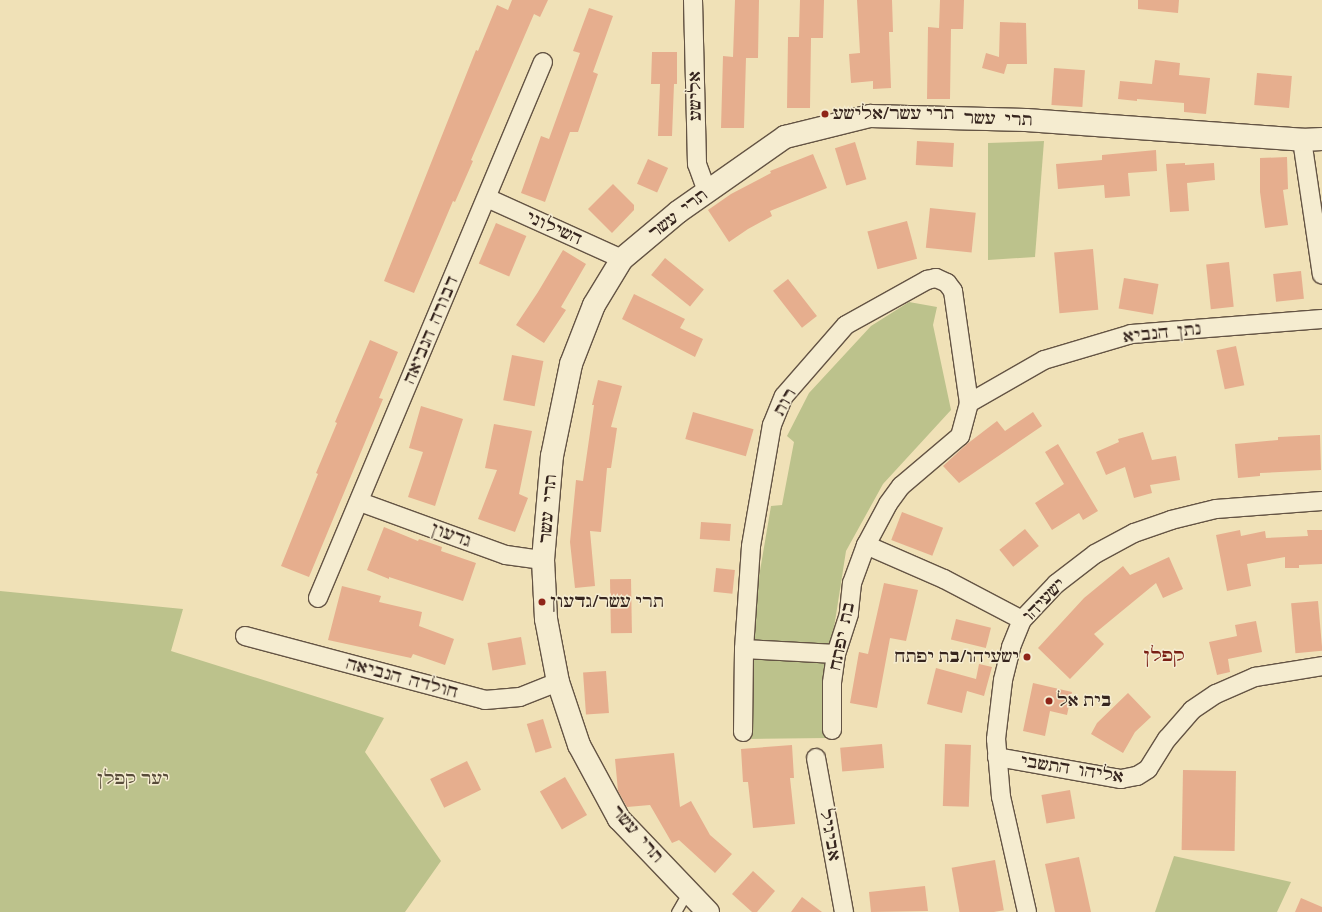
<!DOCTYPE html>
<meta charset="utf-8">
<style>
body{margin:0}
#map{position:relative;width:1322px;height:912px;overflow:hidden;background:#f0e1b7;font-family:Cardo,"Frank Ruhl Libre",serif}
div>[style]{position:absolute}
.green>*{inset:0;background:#bcc28c}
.building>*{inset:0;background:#e6ae8e;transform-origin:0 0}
.roads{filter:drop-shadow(1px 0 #645444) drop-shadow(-1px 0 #645444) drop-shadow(0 1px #645444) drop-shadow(0 -1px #645444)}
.lane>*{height:9px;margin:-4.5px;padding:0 4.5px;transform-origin:4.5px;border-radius:4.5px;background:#f5ecd0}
.street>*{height:18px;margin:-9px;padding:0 9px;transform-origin:9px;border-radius:9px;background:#f5ecd0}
.secondary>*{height:22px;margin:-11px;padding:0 11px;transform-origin:11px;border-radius:11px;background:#f5ecd0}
.dots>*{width:11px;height:11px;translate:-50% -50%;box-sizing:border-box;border:2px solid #f5ecd0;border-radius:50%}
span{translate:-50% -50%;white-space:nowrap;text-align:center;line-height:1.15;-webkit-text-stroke:3px #f5ecd0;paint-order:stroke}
.street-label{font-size:17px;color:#36251e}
.poi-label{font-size:17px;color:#36251e;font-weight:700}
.left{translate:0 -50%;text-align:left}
.right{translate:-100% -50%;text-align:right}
.park-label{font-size:17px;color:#584c3a;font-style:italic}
.neighbourhood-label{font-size:18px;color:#7a1f14;font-weight:700}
</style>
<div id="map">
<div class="green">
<div style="clip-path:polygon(1044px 141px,1035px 257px,988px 260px,988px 143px)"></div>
<div style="clip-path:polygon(909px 302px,937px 307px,933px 325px,951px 410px,883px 484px,846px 551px,831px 647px,827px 738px,747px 739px,752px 618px,771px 506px,782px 505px,794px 442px,787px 436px,809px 393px,871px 326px)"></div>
<div style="clip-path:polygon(0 591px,183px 609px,171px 651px,384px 718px,365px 752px,441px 861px,405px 912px,0 912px)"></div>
<div style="clip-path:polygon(1174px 856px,1291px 882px,1277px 912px,1155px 912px)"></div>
</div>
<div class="building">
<div style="clip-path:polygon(512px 0,548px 0,540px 17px,534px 14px,471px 160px,473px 161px,455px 202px,453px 201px,414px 293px,384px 281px,476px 50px,478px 51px,497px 5px,508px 10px)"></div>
<div style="clip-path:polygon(735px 0,759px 0,758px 58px,746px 58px,744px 128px,721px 128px,723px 56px,733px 57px)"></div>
<div style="clip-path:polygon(800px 0,824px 0,823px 38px,811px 38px,810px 108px,787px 108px,788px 37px,799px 37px)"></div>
<div style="clip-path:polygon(857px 0,892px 0,893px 32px,889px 32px,891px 88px,873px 89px,873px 81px,851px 83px,849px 54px,860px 53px)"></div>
<div style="clip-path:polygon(940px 0,964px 0,963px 29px,951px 29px,950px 99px,927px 99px,928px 27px,939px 28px)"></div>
<div style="clip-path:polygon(1138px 0,1179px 0,1178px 13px,1138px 9px)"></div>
<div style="clip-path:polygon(589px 8px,613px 16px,593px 72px,598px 74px,578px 132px,570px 132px,545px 202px,521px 193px,541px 136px,549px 139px,580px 53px,573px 51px)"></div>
<div style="clip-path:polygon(1000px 22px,1026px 23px,1027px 64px,1007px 64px,1004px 74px,982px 68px,986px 53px,999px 57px)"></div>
<div style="clip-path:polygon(652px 52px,677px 52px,677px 84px,674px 84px,672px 136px,658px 136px,660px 84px,651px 84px)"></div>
<div style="clip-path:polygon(1155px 60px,1180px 63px,1179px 75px,1210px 78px,1206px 114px,1184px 112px,1184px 103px,1137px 99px,1137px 101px,1118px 99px,1120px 81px,1152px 84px)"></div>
<div style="left:1054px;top:68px;width:31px;height:37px;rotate:4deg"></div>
<div style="left:1257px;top:73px;width:35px;height:32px;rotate:5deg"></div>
<div style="left:917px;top:141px;width:37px;height:24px;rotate:3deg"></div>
<div style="left:855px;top:142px;width:39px;height:21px;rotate:73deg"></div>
<div style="clip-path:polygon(1156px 150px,1157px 171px,1128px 173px,1130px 196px,1105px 198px,1104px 185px,1058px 189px,1056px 164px,1102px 160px,1102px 155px)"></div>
<div style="clip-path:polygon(813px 154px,827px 188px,770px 211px,772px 216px,748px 229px,729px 242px,708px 210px,731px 194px,771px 173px,770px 171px)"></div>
<div style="clip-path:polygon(1287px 157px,1288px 189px,1283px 190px,1288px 225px,1265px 228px,1260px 192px,1260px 158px)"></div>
<div style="left:648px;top:159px;width:22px;height:27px;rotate:24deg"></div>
<div style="clip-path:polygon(1185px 163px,1185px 165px,1214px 163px,1215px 180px,1187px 183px,1189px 211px,1170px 212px,1166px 164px)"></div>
<div style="clip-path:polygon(613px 184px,634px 205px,634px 210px,612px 233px,588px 209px)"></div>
<div style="left:930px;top:208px;width:46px;height:40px;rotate:6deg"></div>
<div style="left:907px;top:221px;width:39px;height:41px;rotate:75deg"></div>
<div style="left:496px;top:223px;width:33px;height:44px;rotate:23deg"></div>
<div style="left:1093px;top:249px;width:61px;height:39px;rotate:85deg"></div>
<div style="clip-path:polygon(563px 250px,586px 264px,561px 307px,566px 310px,544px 343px,516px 325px,538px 292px)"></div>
<div style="left:665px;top:258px;width:50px;height:22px;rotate:39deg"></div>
<div style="left:1229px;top:262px;width:45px;height:23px;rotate:84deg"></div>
<div style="left:1301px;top:271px;width:28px;height:28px;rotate:84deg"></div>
<div style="left:1124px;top:278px;width:35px;height:31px;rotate:10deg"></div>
<div style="left:788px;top:279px;width:47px;height:19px;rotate:52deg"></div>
<div style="clip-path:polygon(634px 294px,685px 319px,680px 328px,703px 339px,695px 357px,622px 319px)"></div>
<div style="clip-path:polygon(370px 340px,398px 352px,379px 398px,383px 399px,309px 577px,281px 566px,318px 474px,316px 473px,337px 423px,335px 422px)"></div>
<div style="left:1236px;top:346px;width:40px;height:20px;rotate:78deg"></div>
<div style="left:512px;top:355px;width:32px;height:46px;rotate:11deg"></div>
<div style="clip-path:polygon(598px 380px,622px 386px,611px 427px,617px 428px,611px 468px,607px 468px,601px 532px,590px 531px,595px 586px,575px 588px,570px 542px,576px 480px,583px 481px,594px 405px,592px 405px)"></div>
<div style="clip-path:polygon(421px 406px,463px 419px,435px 506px,408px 497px,423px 452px,409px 448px)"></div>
<div style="left:693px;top:412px;width:63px;height:28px;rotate:16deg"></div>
<div style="clip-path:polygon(1033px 412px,1042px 426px,959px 483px,943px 466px,967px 444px,997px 421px,1005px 431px)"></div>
<div style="clip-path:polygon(494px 424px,532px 431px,519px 494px,528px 498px,515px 532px,478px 519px,497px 470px,485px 468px)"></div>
<div style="clip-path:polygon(1143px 432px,1152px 460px,1176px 456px,1180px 480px,1150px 485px,1152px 493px,1134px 498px,1125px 467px,1106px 475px,1096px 452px,1119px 442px,1118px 439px)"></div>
<div style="clip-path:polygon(1320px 435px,1321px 470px,1260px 473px,1260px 476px,1238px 478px,1235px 444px,1278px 440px,1278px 437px)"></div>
<div style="clip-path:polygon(1058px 444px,1098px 511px,1083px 520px,1079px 513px,1052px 530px,1035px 503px,1064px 484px,1045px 452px)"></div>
<div style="left:902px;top:512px;width:44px;height:30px;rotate:21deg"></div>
<div style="left:701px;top:522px;width:30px;height:17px;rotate:4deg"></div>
<div style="clip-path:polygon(384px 527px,418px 541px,419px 539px,442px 547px,441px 551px,476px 563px,463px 601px,389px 577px,389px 579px,367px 570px)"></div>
<div style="left:1025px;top:529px;width:22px;height:33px;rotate:51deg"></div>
<div style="clip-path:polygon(1240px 530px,1241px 536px,1265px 531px,1266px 538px,1308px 536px,1307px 530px,1322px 530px,1322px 564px,1299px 565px,1299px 568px,1285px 568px,1285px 557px,1247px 564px,1251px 586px,1227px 591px,1216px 535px)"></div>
<div style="clip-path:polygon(1169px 557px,1183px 589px,1163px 598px,1156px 583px,1094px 634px,1104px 644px,1070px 679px,1038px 648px,1084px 598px,1123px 566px,1130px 575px)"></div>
<div style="left:716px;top:568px;width:19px;height:24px;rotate:6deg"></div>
<div style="left:631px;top:579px;width:54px;height:21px;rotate:89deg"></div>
<div style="clip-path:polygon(884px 583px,918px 590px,906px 641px,890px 638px,877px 708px,850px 703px,859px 652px,868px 654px)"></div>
<div style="clip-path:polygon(342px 586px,381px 596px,379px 602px,422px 612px,419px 626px,454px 639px,445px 665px,413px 654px,411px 658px,328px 640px)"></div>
<div style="left:1318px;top:601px;width:50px;height:27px;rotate:85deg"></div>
<div style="left:956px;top:619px;width:36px;height:21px;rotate:14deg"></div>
<div style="clip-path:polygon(1256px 621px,1262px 652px,1228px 659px,1230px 672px,1217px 675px,1209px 642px,1237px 636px,1235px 625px)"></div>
<div style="left:521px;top:637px;width:28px;height:34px;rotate:80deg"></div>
<div style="clip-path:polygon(979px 664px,992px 667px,984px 696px,967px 691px,962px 713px,927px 704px,936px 668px,976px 679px)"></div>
<div style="left:606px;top:671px;width:42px;height:23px;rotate:86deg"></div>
<div style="clip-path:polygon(1033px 683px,1072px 692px,1067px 715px,1050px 711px,1045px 736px,1023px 731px)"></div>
<div style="clip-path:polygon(1128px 693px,1151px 717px,1135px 732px,1123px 753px,1091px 734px,1097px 723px)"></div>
<div style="left:543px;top:719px;width:30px;height:17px;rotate:73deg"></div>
<div style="left:882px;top:744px;width:24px;height:42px;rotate:85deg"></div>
<div style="left:945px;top:744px;width:26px;height:62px;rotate:2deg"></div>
<div style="clip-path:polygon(792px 745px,794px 778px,790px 778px,795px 824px,753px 828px,748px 782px,743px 782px,741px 749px)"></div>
<div style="clip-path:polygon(674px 753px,680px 807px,691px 801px,710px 835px,732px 854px,715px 873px,679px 840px,672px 843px,650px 805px,627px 807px,618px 791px,615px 759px)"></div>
<div style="left:467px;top:761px;width:32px;height:41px;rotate:64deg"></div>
<div style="left:1183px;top:770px;width:53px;height:80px;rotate:1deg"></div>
<div style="left:565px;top:777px;width:44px;height:29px;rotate:60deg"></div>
<div style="left:1070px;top:790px;width:29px;height:29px;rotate:80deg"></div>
<div style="clip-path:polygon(1079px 857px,1091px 912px,1055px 912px,1045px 864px)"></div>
<div style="left:995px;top:860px;width:51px;height:44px;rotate:80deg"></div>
<div style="clip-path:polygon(753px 871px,775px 891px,757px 912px,752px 912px,732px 894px)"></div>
<div style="clip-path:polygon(925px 886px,928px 911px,871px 912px,869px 892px)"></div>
<div style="clip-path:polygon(802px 897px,822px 912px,791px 912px)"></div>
<div style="clip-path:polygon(1301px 898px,1322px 907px,1322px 912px,1295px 912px)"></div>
</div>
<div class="roads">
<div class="lane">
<div style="left:676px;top:912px;width:24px;rotate:-60deg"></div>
</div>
<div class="street">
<div style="left:693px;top:0;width:164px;rotate:88.6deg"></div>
<div style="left:697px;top:164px;width:29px;rotate:70deg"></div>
<div style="left:1302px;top:140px;width:136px;rotate:81.6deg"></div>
<div style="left:487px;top:198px;width:148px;rotate:24.3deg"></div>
<div style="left:969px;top:403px;width:86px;rotate:-29.8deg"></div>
<div style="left:1044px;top:360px;width:91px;rotate:-16.6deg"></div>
<div style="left:1131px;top:334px;width:192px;rotate:-4.5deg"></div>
<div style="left:360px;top:502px;width:155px;rotate:20deg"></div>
<div style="left:506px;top:555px;width:37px;rotate:8deg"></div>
<div style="left:866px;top:545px;width:85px;rotate:23.6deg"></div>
<div style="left:944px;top:579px;width:88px;rotate:27.7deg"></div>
<div style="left:318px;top:598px;width:581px;rotate:-67.23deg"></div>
<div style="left:245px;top:636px;width:248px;rotate:14.9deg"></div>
<div style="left:485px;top:700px;width:35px;rotate:-5deg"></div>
<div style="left:520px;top:697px;width:41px;rotate:-21.5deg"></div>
<div style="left:744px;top:649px;width:92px;rotate:3.1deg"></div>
<div style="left:743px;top:732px;width:83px;rotate:-89.3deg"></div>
<div style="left:744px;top:649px;width:103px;rotate:-86.1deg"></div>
<div style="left:751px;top:546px;width:123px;rotate:-80.2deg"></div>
<div style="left:772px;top:425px;width:31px;rotate:-68deg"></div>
<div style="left:784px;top:396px;width:94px;rotate:-48.9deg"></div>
<div style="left:846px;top:325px;width:93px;rotate:-29.1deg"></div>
<div style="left:927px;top:280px;width:9px;rotate:-13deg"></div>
<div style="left:936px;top:278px;width:12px;rotate:24deg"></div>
<div style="left:947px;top:283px;width:10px;rotate:53deg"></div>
<div style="left:953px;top:291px;width:113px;rotate:81.9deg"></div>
<div style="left:969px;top:403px;width:34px;rotate:105deg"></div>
<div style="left:960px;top:436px;width:77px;rotate:139.7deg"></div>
<div style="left:901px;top:486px;width:22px;rotate:126deg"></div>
<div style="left:888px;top:504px;width:47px;rotate:118.2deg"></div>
<div style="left:866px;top:545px;width:40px;rotate:110.2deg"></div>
<div style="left:852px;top:583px;width:31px;rotate:96deg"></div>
<div style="left:849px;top:614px;width:42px;rotate:108deg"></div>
<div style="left:836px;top:654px;width:29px;rotate:98deg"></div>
<div style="left:832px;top:683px;width:47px;rotate:90deg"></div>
<div style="left:997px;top:757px;width:126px;rotate:10.1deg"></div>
<div style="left:1121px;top:779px;width:16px;rotate:-11deg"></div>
<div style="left:1137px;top:776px;width:13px;rotate:-32deg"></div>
<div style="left:1148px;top:769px;width:36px;rotate:-58deg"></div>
<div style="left:1167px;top:739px;width:38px;rotate:-49deg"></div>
<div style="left:1192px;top:710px;width:29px;rotate:-34deg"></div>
<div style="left:1216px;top:694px;width:43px;rotate:-23.6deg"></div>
<div style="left:1255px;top:677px;width:68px;rotate:-9.3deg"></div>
<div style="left:816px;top:758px;width:157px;rotate:79.7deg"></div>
<div style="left:1027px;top:912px;width:118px;rotate:-102.7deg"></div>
<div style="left:1001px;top:797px;width:58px;rotate:-94.9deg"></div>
<div style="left:996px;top:739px;width:59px;rotate:-83.2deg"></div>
<div style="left:1003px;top:680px;width:34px;rotate:-76deg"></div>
<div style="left:1011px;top:647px;width:29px;rotate:-68deg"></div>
<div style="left:1022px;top:620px;width:50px;rotate:-46.6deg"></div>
<div style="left:1056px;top:584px;width:49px;rotate:-37.6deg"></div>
<div style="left:1095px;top:554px;width:44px;rotate:-28.3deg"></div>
<div style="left:1134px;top:533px;width:39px;rotate:-19deg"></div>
<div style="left:1171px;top:520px;width:46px;rotate:-13.7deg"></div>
<div style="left:1216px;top:509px;width:106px;rotate:-4.3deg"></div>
</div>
<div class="secondary">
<div style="left:708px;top:912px;width:129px;rotate:-133.7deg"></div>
<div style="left:619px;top:819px;width:84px;rotate:-118.4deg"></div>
<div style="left:579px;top:745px;width:66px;rotate:-108.4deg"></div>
<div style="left:558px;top:682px;width:64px;rotate:-100.8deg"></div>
<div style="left:546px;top:619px;width:59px;rotate:-92.9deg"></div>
<div style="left:543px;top:560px;width:104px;rotate:-85.1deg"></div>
<div style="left:552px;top:456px;width:94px;rotate:-78.3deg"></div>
<div style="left:571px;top:364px;width:63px;rotate:-68.7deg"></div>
<div style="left:594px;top:305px;width:54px;rotate:-58.7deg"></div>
<div style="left:622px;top:259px;width:73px;rotate:-40deg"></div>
<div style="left:678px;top:212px;width:131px;rotate:-35deg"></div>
<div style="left:785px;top:137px;width:88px;rotate:-13.9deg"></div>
<div style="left:870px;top:116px;width:156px;rotate:1.5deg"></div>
<div style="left:1026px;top:120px;width:277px;rotate:4.1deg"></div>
<div style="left:1302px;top:140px;width:20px;rotate:-3deg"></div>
</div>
</div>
<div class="dots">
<div style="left:825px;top:114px;background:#8f2418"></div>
<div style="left:542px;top:602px;background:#8f2418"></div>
<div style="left:1027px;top:657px;background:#8f2418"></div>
<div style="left:1049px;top:701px;background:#8f2418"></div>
</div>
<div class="street-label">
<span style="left:695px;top:96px;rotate:-91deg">אלישע</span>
<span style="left:998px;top:119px;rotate:2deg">תרי עשר</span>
<span style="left:678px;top:214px;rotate:-38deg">תרי עשר</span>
<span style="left:554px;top:228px;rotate:24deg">השילוני</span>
<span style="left:431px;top:330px;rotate:-67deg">דבורה הנביאה</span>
<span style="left:1162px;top:333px;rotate:-6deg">נתן הנביא</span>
<span style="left:785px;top:402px;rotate:-60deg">רות</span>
<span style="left:548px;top:509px;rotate:-85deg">תרי עשר</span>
<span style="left:451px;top:535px;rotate:20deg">גדעון</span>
<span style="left:1044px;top:600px;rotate:-46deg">ישעיהו</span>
<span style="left:842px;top:636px;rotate:-78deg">בת יפתח</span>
<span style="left:402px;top:678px;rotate:15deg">חולדה הנביאה</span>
<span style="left:1072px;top:769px;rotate:9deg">אליהו התשבי</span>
<span style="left:637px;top:834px;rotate:49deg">תרי עשר</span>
<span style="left:830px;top:835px;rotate:80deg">אביגיל</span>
</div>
<div class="poi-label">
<span class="left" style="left:833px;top:114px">תרי עשר/אלישע</span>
<span class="left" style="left:550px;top:602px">תרי עשר/גדעון</span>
<span class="right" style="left:1019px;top:657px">ישעיהו/בת יפתח</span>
<span class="left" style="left:1057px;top:701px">בית אל</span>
</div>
<div class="park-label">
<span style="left:133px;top:779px">יער קפלן</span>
</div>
<div class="neighbourhood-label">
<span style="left:1164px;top:656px">קפלן</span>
</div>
</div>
